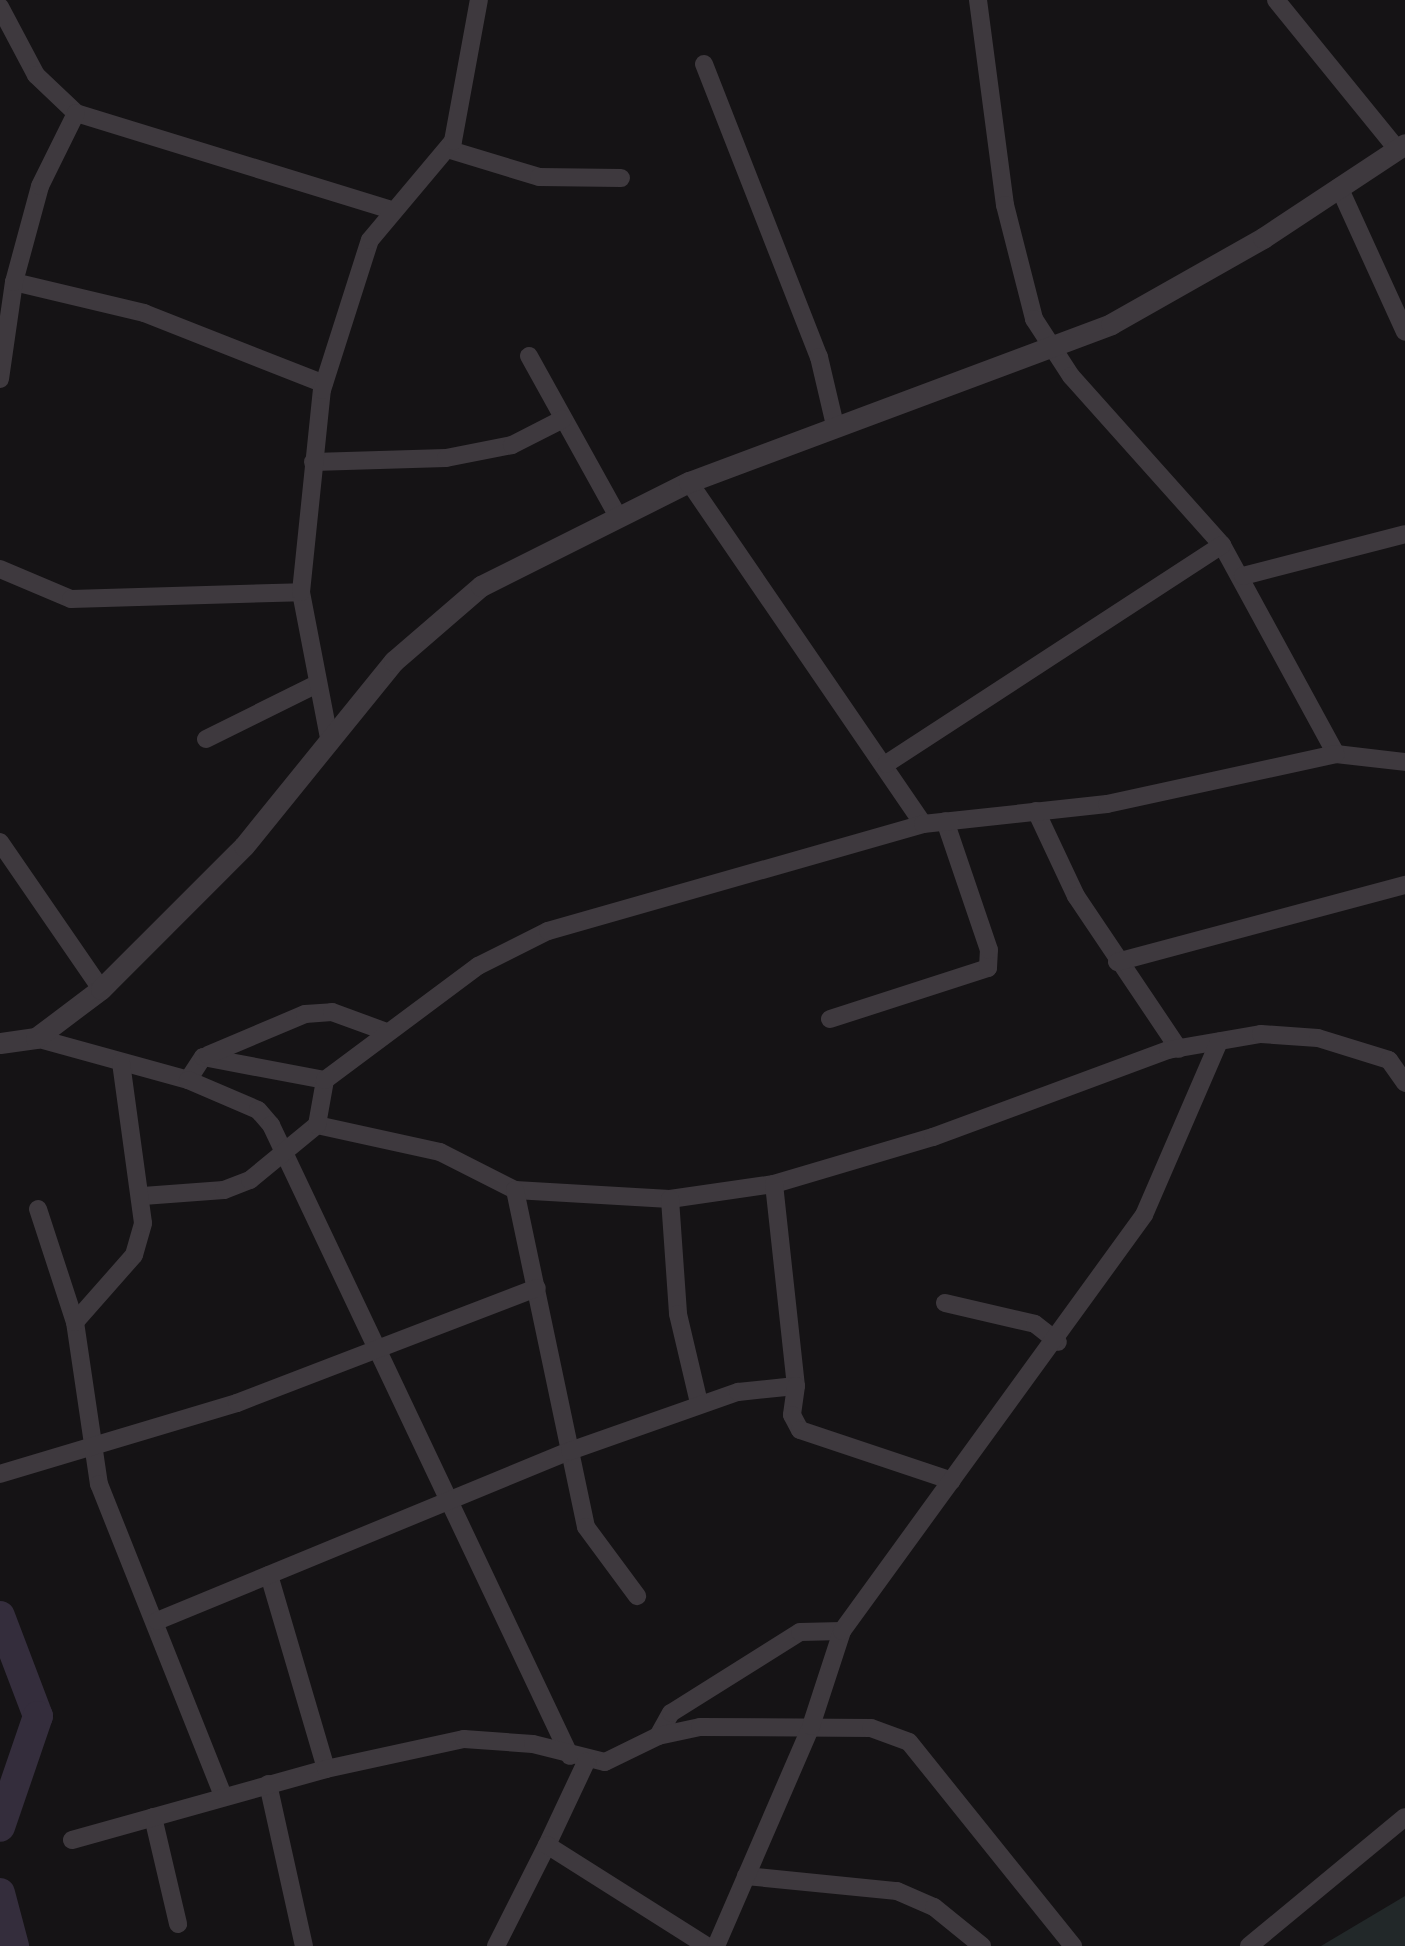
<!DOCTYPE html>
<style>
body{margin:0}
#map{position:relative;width:1405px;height:1946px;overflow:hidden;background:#151315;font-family:"Asap Condensed",sans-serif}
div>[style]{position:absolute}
.green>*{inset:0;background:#222829}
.river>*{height:30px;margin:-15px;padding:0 15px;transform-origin:15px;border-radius:15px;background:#342d3c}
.minor>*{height:18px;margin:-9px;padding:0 9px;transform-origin:9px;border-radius:9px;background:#3e393e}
.tertiary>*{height:21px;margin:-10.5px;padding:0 10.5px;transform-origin:10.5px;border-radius:10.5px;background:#3e393e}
span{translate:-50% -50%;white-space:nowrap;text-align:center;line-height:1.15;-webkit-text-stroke:9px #100e10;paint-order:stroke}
</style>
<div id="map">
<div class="green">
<div style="clip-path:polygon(1405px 1896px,1405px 1946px,1321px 1946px)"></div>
</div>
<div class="river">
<div style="left:0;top:1616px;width:107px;rotate:69.2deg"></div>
<div style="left:38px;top:1716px;width:117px;rotate:108.9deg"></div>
<div style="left:0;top:1893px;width:55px;rotate:75.2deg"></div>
</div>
<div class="minor">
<div style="left:978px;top:0;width:207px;rotate:82.5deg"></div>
<div style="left:1005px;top:205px;width:118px;rotate:75.7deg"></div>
<div style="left:1034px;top:319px;width:68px;rotate:57deg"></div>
<div style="left:1071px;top:376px;width:227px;rotate:48.2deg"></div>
<div style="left:1222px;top:545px;width:238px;rotate:61.4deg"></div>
<div style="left:1336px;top:754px;width:69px;rotate:6.6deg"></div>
<div style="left:1276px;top:0;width:192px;rotate:50.9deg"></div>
<div style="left:0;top:7px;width:77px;rotate:62.1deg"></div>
<div style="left:36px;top:75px;width:55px;rotate:43.5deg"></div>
<div style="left:76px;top:113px;width:327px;rotate:17.1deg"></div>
<div style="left:704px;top:64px;width:315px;rotate:68.6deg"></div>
<div style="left:819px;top:357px;width:70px;rotate:76.8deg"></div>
<div style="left:447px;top:149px;width:96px;rotate:16.9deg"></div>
<div style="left:539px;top:177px;width:82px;rotate:0.7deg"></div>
<div style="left:1339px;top:187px;width:159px;rotate:65.5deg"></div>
<div style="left:14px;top:282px;width:134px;rotate:13.4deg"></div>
<div style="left:144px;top:313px;width:193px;rotate:21.5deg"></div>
<div style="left:529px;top:356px;width:182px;rotate:61deg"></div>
<div style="left:0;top:379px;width:98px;rotate:-81.8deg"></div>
<div style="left:14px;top:282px;width:99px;rotate:-74.8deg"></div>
<div style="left:40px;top:186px;width:81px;rotate:-63.7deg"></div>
<div style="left:313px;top:462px;width:133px;rotate:-1.7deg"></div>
<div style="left:446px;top:458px;width:67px;rotate:-11.1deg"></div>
<div style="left:512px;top:445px;width:57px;rotate:-27deg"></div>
<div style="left:689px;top:482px;width:414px;rotate:55.6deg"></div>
<div style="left:0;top:569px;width:77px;rotate:22.9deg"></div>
<div style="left:71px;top:599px;width:230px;rotate:-1.7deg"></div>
<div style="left:1243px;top:576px;width:167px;rotate:-14.5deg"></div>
<div style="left:206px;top:739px;width:119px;rotate:-26.4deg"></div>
<div style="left:330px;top:743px;width:154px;rotate:-100.9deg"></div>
<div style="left:301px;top:592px;width:203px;rotate:-84.1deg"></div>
<div style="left:322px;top:390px;width:157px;rotate:-72.3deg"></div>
<div style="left:370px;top:240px;width:129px;rotate:-50deg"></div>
<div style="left:453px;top:141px;width:143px;rotate:-79.6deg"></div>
<div style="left:886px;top:764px;width:401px;rotate:-33.1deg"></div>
<div style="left:1036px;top:811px;width:94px;rotate:64.8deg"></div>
<div style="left:1076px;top:896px;width:184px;rotate:56.1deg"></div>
<div style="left:0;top:842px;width:178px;rotate:55.5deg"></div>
<div style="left:1117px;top:962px;width:298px;rotate:-15deg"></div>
<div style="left:830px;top:1019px;width:166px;rotate:-17.9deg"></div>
<div style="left:988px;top:968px;width:18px;rotate:-87deg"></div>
<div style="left:989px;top:950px;width:136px;rotate:-108.8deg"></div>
<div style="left:36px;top:1038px;width:158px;rotate:15.4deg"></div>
<div style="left:188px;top:1080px;width:27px;rotate:-57deg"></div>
<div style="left:203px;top:1057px;width:124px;rotate:10.7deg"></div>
<div style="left:208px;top:1055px;width:105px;rotate:-22.9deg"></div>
<div style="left:305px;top:1014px;width:27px;rotate:-4deg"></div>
<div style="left:332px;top:1012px;width:55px;rotate:20.1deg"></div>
<div style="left:188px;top:1080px;width:76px;rotate:23.2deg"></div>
<div style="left:258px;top:1110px;width:20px;rotate:49deg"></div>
<div style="left:271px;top:1125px;width:698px;rotate:64.65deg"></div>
<div style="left:317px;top:1125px;width:126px;rotate:12.4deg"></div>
<div style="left:440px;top:1152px;width:84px;rotate:26.9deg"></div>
<div style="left:515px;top:1190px;width:155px;rotate:3.3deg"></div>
<div style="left:670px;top:1199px;width:105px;rotate:-8.2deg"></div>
<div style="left:774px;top:1184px;width:166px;rotate:-16.5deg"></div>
<div style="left:933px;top:1137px;width:251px;rotate:-20.3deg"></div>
<div style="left:1168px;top:1050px;width:94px;rotate:-9.8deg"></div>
<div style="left:1261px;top:1034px;width:57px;rotate:4deg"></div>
<div style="left:1318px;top:1038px;width:74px;rotate:17.2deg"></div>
<div style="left:1389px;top:1060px;width:28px;rotate:55deg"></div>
<div style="left:774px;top:1184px;width:203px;rotate:83.8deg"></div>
<div style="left:515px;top:1190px;width:344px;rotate:78.1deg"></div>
<div style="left:586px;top:1527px;width:86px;rotate:53.5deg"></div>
<div style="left:143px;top:1196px;width:81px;rotate:-4.2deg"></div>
<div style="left:224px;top:1190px;width:28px;rotate:-21deg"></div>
<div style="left:250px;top:1180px;width:87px;rotate:-39.4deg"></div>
<div style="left:317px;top:1125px;width:46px;rotate:-79.9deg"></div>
<div style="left:325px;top:1080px;width:191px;rotate:-36.7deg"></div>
<div style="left:478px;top:966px;width:78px;rotate:-26.6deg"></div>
<div style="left:548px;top:931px;width:390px;rotate:-15.9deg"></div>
<div style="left:923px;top:824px;width:185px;rotate:-6.2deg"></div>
<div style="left:1107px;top:804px;width:234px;rotate:-12.3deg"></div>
<div style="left:670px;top:1199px;width:115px;rotate:86deg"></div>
<div style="left:678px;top:1314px;width:91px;rotate:76.7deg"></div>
<div style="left:38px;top:1209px;width:119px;rotate:71.9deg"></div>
<div style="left:75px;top:1322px;width:164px;rotate:81.6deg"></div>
<div style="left:99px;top:1484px;width:336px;rotate:68.3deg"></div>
<div style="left:945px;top:1303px;width:92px;rotate:13.1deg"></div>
<div style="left:1035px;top:1324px;width:29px;rotate:38deg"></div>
<div style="left:75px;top:1322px;width:89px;rotate:-48.6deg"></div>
<div style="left:134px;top:1255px;width:33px;rotate:-74deg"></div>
<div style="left:143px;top:1223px;width:162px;rotate:-97.8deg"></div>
<div style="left:0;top:1474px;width:247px;rotate:-16.7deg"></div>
<div style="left:237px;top:1403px;width:321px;rotate:-21deg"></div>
<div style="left:269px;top:1575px;width:202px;rotate:73.6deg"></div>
<div style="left:157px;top:1621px;width:447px;rotate:-22.4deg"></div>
<div style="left:570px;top:1451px;width:178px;rotate:-19.4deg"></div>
<div style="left:738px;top:1392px;width:58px;rotate:-5.9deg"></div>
<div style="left:796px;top:1386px;width:29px;rotate:98deg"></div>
<div style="left:792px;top:1415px;width:17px;rotate:62deg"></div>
<div style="left:800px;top:1430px;width:160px;rotate:18.5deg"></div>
<div style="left:658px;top:1736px;width:26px;rotate:-61deg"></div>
<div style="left:671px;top:1713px;width:152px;rotate:-32.1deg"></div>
<div style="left:800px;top:1632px;width:42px;rotate:-1.4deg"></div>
<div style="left:268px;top:1784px;width:166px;rotate:77.5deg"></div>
<div style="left:153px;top:1817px;width:110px;rotate:76.8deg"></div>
<div style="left:72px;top:1840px;width:264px;rotate:-15.6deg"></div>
<div style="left:326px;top:1769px;width:141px;rotate:-12.3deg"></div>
<div style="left:464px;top:1739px;width:69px;rotate:4.1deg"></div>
<div style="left:533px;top:1744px;width:74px;rotate:14deg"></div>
<div style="left:605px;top:1762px;width:59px;rotate:-26.1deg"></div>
<div style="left:658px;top:1736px;width:43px;rotate:-12.1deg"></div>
<div style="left:700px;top:1727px;width:171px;rotate:0.3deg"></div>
<div style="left:871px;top:1728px;width:40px;rotate:20.2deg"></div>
<div style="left:909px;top:1742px;width:262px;rotate:51.2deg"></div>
<div style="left:547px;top:1845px;width:92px;rotate:-64.8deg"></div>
<div style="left:746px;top:1876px;width:152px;rotate:5.7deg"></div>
<div style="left:897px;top:1891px;width:40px;rotate:23.4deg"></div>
<div style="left:934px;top:1907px;width:62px;rotate:39.1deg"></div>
<div style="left:496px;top:1946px;width:113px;rotate:-63.2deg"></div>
<div style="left:547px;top:1845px;width:189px;rotate:32.3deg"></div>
<div style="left:716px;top:1946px;width:240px;rotate:-66.6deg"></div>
<div style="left:811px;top:1726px;width:100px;rotate:-71.9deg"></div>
<div style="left:842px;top:1631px;width:514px;rotate:-54.02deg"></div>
<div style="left:1144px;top:1215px;width:189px;rotate:-66.6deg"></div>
<div style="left:1249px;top:1946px;width:202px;rotate:-39.6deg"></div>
</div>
<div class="tertiary">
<div style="left:0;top:1043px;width:36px;rotate:-8deg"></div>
<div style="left:36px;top:1038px;width:81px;rotate:-37deg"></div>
<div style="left:101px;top:989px;width:202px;rotate:-45deg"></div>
<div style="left:244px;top:846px;width:238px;rotate:-51deg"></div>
<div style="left:394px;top:661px;width:115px;rotate:-40.8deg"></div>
<div style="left:481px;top:586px;width:233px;rotate:-26.6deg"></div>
<div style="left:689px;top:482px;width:451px;rotate:-20.5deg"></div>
<div style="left:1111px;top:324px;width:175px;rotate:-29.5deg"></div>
<div style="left:1263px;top:238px;width:170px;rotate:-33.5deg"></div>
</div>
</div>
